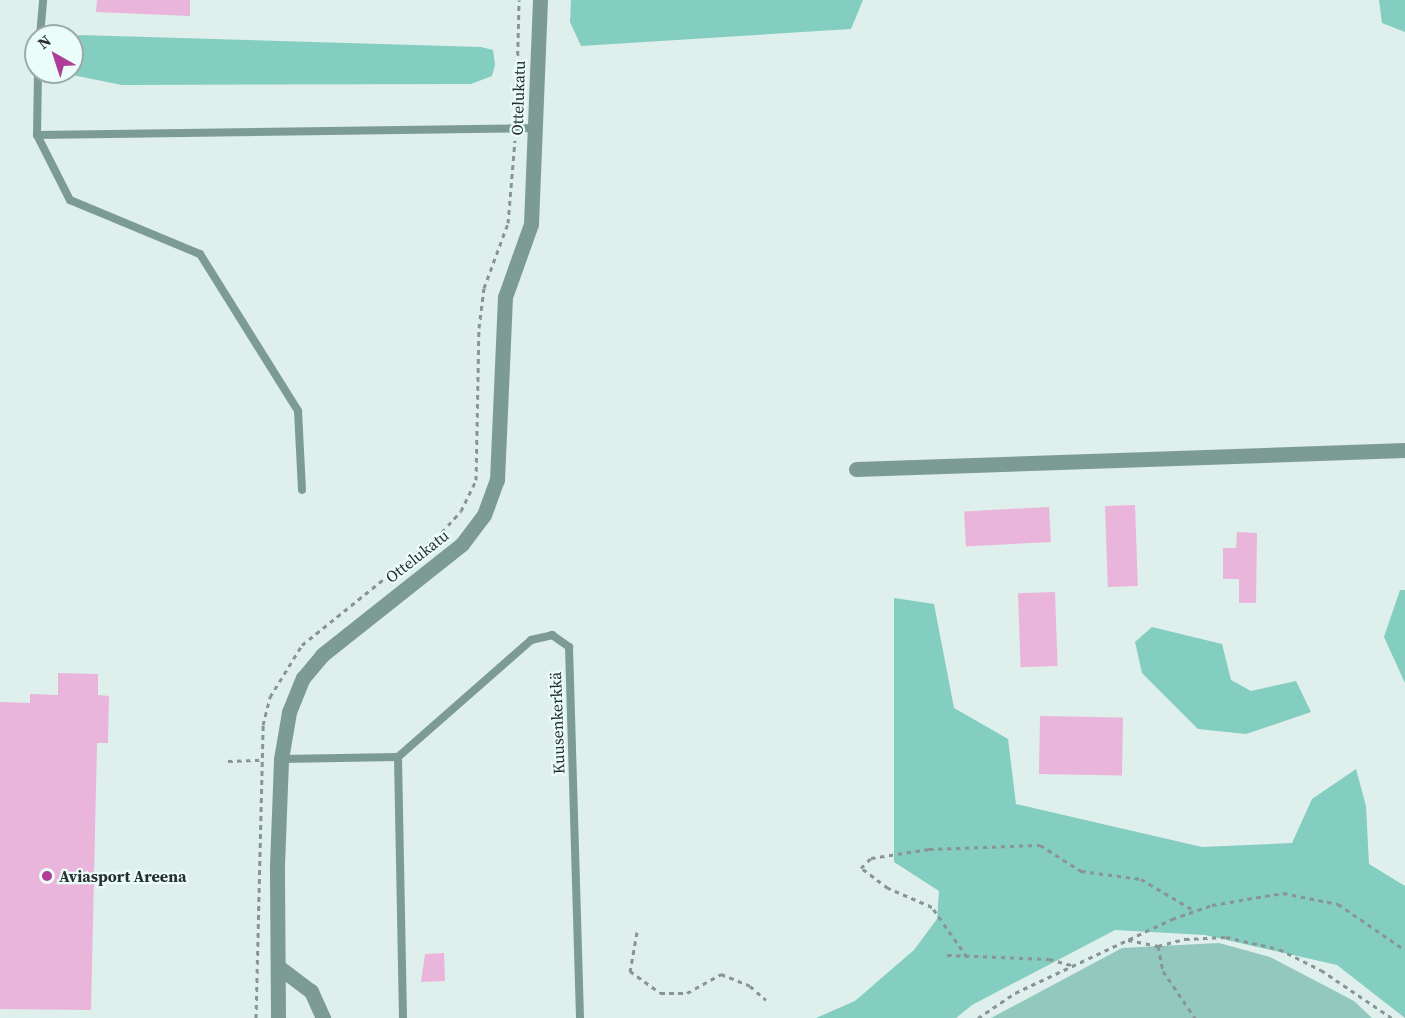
<!DOCTYPE html>
<meta charset="utf-8">
<style>
body{margin:0}
#map{position:relative;width:1405px;height:1018px;overflow:hidden;background:#deefec;font-family:"Source Serif 4",serif}
div>[style]{position:absolute}
.green>*{inset:0;background:#92c8be}
.forest>*{inset:0;background:#83cdc1}
.building>*{inset:0;background:#eab5da;transform-origin:0 0}
.path>*{height:3px;margin-top:-1.5px;transform-origin:0;background:repeating-linear-gradient(90deg,#899593 0 4.5px,transparent 0 9px)}
.lane>*{height:8px;margin:-4px;padding:0 4px;transform-origin:4px;border-radius:4px;background:#7d9b95}
.street>*{height:15px;margin:-7.5px;padding:0 7.5px;transform-origin:7.5px;border-radius:7.5px;background:#7d9b95}
.dots>*{width:16px;height:16px;translate:-50% -50%;box-sizing:border-box;border:3px solid #ebfdf9;border-radius:50%}
span{translate:-50% -50%;white-space:nowrap;text-align:center;line-height:1.15;-webkit-text-stroke:4.5px #ebfdf9;paint-order:stroke}
.street-label{font-size:16px;color:#292f2e}
.poi-label{font-size:16px;color:#292f2e;font-weight:700}
.left{translate:0 -50%;text-align:left}
.north{position:absolute;left:24px;top:24px;width:60px;height:60px;box-sizing:border-box;background:#ebfdf9;border:2px solid #9daba8;border-radius:50%;rotate:321deg;font-size:16px;font-weight:700;line-height:24px;text-align:center;color:#292f2e}
.north::after{content:'';display:block;margin:auto;width:21px;height:27px;background:#af3c96;clip-path:polygon(50% 0,100% 100%,50% 72%,0 100%)}
</style>
<div id="map">
<div class="green">
<div style="clip-path:polygon(1219px 943px,1270px 957px,1354px 1001px,1372px 1018px,991px 1018px,1122px 948px)"></div>
</div>
<div class="forest">
<div style="clip-path:polygon(571px 0,863px 0,851px 29px,581px 46px,570px 22px)"></div>
<div style="clip-path:polygon(1379px 0,1405px 0,1405px 32px,1382px 23px)"></div>
<div style="clip-path:polygon(79px 35px,481px 47px,493px 50px,495px 65px,492px 76px,471px 84px,122px 85px,72px 75px,72px 40px)"></div>
<div style="clip-path:polygon(1400px 590px,1405px 590px,1405px 683px,1384px 637px)"></div>
<div style="clip-path:polygon(894px 598px,934px 604px,954px 708px,1008px 739px,1016px 804px,1202px 847px,1292px 843px,1312px 799px,1356px 769px,1366px 806px,1369px 864px,1405px 886px,1405px 1018px,1337px 965px,1205px 935px,1115px 930px,972px 1005px,956px 1018px,816px 1018px,855px 1001px,914px 950px,937px 919px,939px 891px,894px 862px)"></div>
<div style="clip-path:polygon(1152px 627px,1222px 644px,1231px 680px,1251px 691px,1296px 681px,1311px 712px,1246px 734px,1198px 729px,1142px 673px,1135px 642px)"></div>
</div>
<div class="building">
<div style="clip-path:polygon(97px 0,190px 0,190px 16px,96px 12px)"></div>
<div style="left:1135px;top:505px;width:81px;height:30px;rotate:88deg"></div>
<div style="left:1049px;top:507px;width:35px;height:85px;rotate:87deg"></div>
<div style="clip-path:polygon(1237px 532px,1257px 533px,1256px 603px,1239px 603px,1239px 579px,1223px 579px,1223px 548px,1236px 548px)"></div>
<div style="left:1055px;top:592px;width:74px;height:37px;rotate:88deg"></div>
<div style="clip-path:polygon(58px 673px,98px 674px,98px 695px,109px 696px,108px 743px,97px 743px,91px 1010px,0 1009px,0 702px,30px 703px,30px 694px,58px 695px)"></div>
<div style="left:1040px;top:716px;width:83px;height:58px;rotate:1deg"></div>
<div style="clip-path:polygon(444px 953px,445px 981px,421px 982px,425px 954px)"></div>
</div>
<div class="path">
<div style="left:516px;top:118px;width:118px;rotate:-88.5deg"></div>
<div style="left:228px;top:761px;width:34px;rotate:-2deg"></div>
<div style="left:637px;top:932px;width:40px;rotate:100deg"></div>
<div style="left:630px;top:971px;width:37px;rotate:36deg"></div>
<div style="left:660px;top:993px;width:27px"></div>
<div style="left:687px;top:993px;width:39px;rotate:-29deg"></div>
<div style="left:721px;top:974px;width:31px;rotate:22deg"></div>
<div style="left:750px;top:986px;width:21px;rotate:41deg"></div>
<div style="left:1128px;top:940px;width:31px;rotate:11deg"></div>
<div style="left:1158px;top:946px;width:28px;rotate:-15deg"></div>
<div style="left:1185px;top:939px;width:41px;rotate:-2.8deg"></div>
<div style="left:1226px;top:937px;width:54px;rotate:12.8deg"></div>
<div style="left:1279px;top:949px;width:47px;rotate:26.6deg"></div>
<div style="left:1321px;top:970px;width:86px;rotate:34.1deg"></div>
<div style="left:1158px;top:946px;width:25px;rotate:79deg"></div>
<div style="left:1163px;top:971px;width:57px;rotate:55.8deg"></div>
<div style="left:947px;top:955px;width:102px;rotate:2.2deg"></div>
<div style="left:1049px;top:959px;width:23px;rotate:15deg"></div>
<div style="left:967px;top:957px;width:61px;rotate:-125deg"></div>
<div style="left:932px;top:907px;width:48px;rotate:-156.6deg"></div>
<div style="left:888px;top:888px;width:34px;rotate:-143deg"></div>
<div style="left:861px;top:868px;width:14px;rotate:-45deg"></div>
<div style="left:871px;top:858px;width:59px;rotate:-8.8deg"></div>
<div style="left:929px;top:849px;width:111px;rotate:-2.1deg"></div>
<div style="left:1040px;top:845px;width:49px;rotate:32.4deg"></div>
<div style="left:1081px;top:871px;width:61px;rotate:7.6deg"></div>
<div style="left:1141px;top:879px;width:63px;rotate:30.7deg"></div>
<div style="left:256px;top:1018px;width:293px;rotate:-88.6deg"></div>
<div style="left:263px;top:725px;width:29px;rotate:-76deg"></div>
<div style="left:270px;top:697px;width:61px;rotate:-58.4deg"></div>
<div style="left:302px;top:645px;width:180px;rotate:-38.9deg"></div>
<div style="left:442px;top:532px;width:28px;rotate:-48deg"></div>
<div style="left:461px;top:511px;width:34px;rotate:-64deg"></div>
<div style="left:476px;top:480px;width:152px;rotate:-88.9deg"></div>
<div style="left:479px;top:328px;width:40px;rotate:-82.9deg"></div>
<div style="left:484px;top:288px;width:69px;rotate:-69.7deg"></div>
<div style="left:508px;top:223px;width:83px;rotate:-85.2deg"></div>
<div style="left:978px;top:1018px;width:45px;rotate:-34deg"></div>
<div style="left:1015px;top:993px;width:174px;rotate:-25.2deg"></div>
<div style="left:1172px;top:919px;width:42px;rotate:-19.3deg"></div>
<div style="left:1212px;top:905px;width:72px;rotate:-9.6deg"></div>
<div style="left:1283px;top:893px;width:56px;rotate:11.3deg"></div>
<div style="left:1338px;top:904px;width:81px;rotate:34.5deg"></div>
</div>
<div class="lane">
<div style="left:40px;top:36px;width:36px;rotate:-85deg"></div>
<div style="left:38px;top:72px;width:63px;rotate:90.9deg"></div>
<div style="left:37px;top:135px;width:73px;rotate:63.1deg"></div>
<div style="left:70px;top:200px;width:141px;rotate:22.6deg"></div>
<div style="left:200px;top:254px;width:185px;rotate:58deg"></div>
<div style="left:298px;top:411px;width:79px;rotate:87.1deg"></div>
<div style="left:37px;top:135px;width:498px;rotate:-0.8deg"></div>
<div style="left:281px;top:759px;width:117px;rotate:-1deg"></div>
<div style="left:403px;top:1018px;width:261px;rotate:-91.1deg"></div>
<div style="left:398px;top:757px;width:177px;rotate:-41.3deg"></div>
<div style="left:531px;top:640px;width:22px;rotate:-13deg"></div>
<div style="left:552px;top:635px;width:21px;rotate:35deg"></div>
<div style="left:569px;top:647px;width:371px;rotate:88.3deg"></div>
</div>
<div class="street">
<div style="left:856px;top:469px;width:549px;rotate:-1.98deg"></div>
<div style="left:280px;top:968px;width:39px;rotate:37deg"></div>
<div style="left:311px;top:991px;width:30px;rotate:66deg"></div>
<div style="left:278px;top:1018px;width:153px;rotate:-90.4deg"></div>
<div style="left:277px;top:865px;width:106px;rotate:-87.8deg"></div>
<div style="left:281px;top:759px;width:48px;rotate:-80.3deg"></div>
<div style="left:289px;top:712px;width:37px;rotate:-68deg"></div>
<div style="left:303px;top:678px;width:30px;rotate:-50deg"></div>
<div style="left:322px;top:655px;width:179px;rotate:-38.4deg"></div>
<div style="left:462px;top:544px;width:36px;rotate:-53deg"></div>
<div style="left:484px;top:515px;width:37px;rotate:-70deg"></div>
<div style="left:497px;top:480px;width:183px;rotate:-87.5deg"></div>
<div style="left:505px;top:297px;width:77px;rotate:-70.4deg"></div>
<div style="left:531px;top:224px;width:224px;rotate:-87.7deg"></div>
</div>
<div class="dots">
<div style="left:47px;top:876px;background:#af3c96"></div>
</div>
<div class="street-label">
<span style="left:518px;top:98px;rotate:-88deg">Ottelukatu</span>
<span style="left:417px;top:556px;rotate:-38deg">Ottelukatu</span>
<span style="left:557px;top:723px;rotate:-92deg">Kuusenkerkkä</span>
</div>
<div class="poi-label">
<span class="left" style="left:59px;top:876px">Aviasport Areena</span>
</div>
<div class="north">N</div>
</div>
